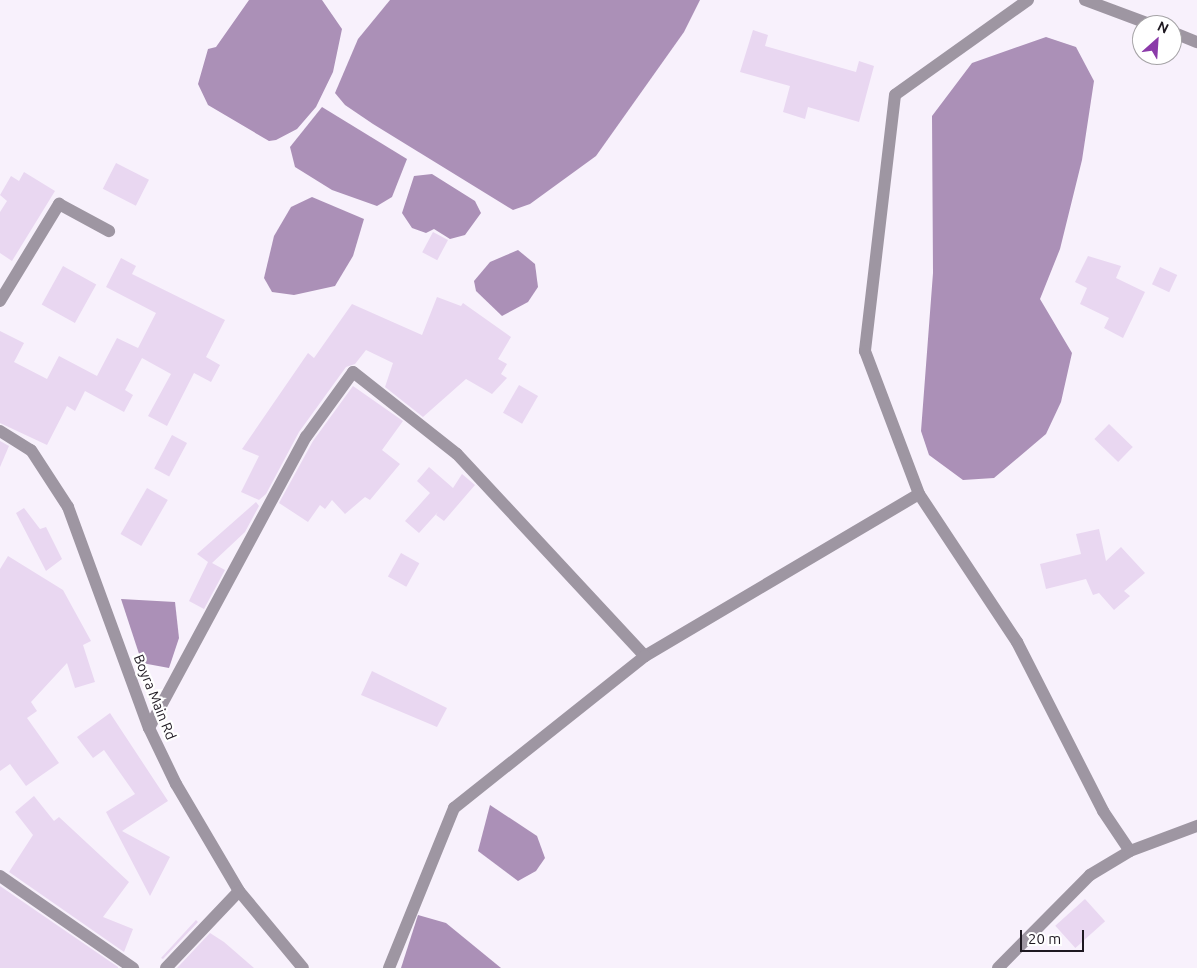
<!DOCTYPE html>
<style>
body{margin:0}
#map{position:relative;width:1197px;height:968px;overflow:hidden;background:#f8f1fc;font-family:Ubuntu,sans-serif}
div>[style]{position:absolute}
.water>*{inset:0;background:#ab90b7}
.building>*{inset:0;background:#e9d7f1;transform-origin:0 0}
.street>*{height:12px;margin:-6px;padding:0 6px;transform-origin:6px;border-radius:6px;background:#9e96a2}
span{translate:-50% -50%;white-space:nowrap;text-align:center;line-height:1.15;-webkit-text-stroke:4.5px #fff;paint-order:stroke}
.street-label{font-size:14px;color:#1e1821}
.north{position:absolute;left:1132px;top:15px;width:50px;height:50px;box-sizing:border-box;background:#fff;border:1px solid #a5a3a6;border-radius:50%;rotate:26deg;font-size:14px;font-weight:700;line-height:20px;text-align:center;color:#1e1821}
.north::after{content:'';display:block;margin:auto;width:18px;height:22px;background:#8b3aa9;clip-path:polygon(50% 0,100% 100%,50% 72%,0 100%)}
.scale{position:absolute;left:1020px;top:930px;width:64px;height:22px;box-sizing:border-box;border:2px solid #1e1821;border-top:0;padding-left:6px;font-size:15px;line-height:18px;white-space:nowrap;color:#1e1821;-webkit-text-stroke:4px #fff;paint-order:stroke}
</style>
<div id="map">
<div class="water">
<div style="clip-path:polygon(249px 0,322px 0,342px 29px,333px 72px,316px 107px,297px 129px,276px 140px,269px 141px,208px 105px,198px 84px,208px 49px,216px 47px)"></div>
<div style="clip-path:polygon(390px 0,700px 0,684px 32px,596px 156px,530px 204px,513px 210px,373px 124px,345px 105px,335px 93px,358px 39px)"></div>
<div style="clip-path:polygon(1046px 37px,1076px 47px,1094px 81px,1082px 160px,1060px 249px,1040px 299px,1072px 353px,1061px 402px,1046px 434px,994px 478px,963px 480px,929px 455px,921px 431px,933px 273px,932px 116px,972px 63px)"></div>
<div style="clip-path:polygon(322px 107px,407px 159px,392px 197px,377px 206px,332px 190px,295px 167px,290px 147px)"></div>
<div style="clip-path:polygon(432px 174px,475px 201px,481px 213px,465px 235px,450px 239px,434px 229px,426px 233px,412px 228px,402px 213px,414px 176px)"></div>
<div style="clip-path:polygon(312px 197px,364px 219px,353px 256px,335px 286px,294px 295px,272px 292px,264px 278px,274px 236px,291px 207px)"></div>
<div style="clip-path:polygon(518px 250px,535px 264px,538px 287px,528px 302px,502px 316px,476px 291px,474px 281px,490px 262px)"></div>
<div style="clip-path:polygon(121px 599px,175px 602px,179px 638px,169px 668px,142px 663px)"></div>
<div style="clip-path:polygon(490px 805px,537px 836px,545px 858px,536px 871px,518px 881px,478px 851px)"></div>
<div style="clip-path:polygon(418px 915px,446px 923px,501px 968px,401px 968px)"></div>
</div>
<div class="building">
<div style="clip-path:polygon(753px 30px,768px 35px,765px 46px,856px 72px,859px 61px,874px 66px,859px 122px,808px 107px,805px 119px,783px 112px,790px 86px,740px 72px)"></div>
<div style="left:116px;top:163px;width:37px;height:29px;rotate:27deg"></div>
<div style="clip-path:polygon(24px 172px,55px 191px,12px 261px,0 253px,0 212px,7px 201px,0 195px,11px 176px,19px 181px)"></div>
<div style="left:433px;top:232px;width:17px;height:23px;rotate:28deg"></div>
<div style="clip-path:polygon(1088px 256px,1121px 266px,1116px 278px,1145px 292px,1123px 338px,1104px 328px,1109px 318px,1080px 304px,1087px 288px,1075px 282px)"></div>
<div style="clip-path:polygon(121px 258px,136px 266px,132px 274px,225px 320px,206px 357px,220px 365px,211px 382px,194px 373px,167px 426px,148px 416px,171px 374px,142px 358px,125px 390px,133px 395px,124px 412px,85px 391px,75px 411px,67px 406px,47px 445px,0 423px,0 331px,24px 343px,14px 362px,47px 379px,59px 356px,97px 376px,117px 338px,138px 348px,156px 313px,106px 287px)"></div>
<div style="left:63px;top:266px;width:38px;height:44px;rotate:29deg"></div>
<div style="left:1160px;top:267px;width:19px;height:19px;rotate:25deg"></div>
<div style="clip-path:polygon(437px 297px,461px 306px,463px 303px,511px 337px,498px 359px,507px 364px,501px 374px,507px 378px,492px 394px,466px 379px,423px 417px,385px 387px,393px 363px,366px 350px,355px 364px,346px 367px,299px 432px,266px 494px,259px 500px,241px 492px,259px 456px,242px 449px,308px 353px,314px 358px,352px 304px,422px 335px)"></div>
<div style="left:519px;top:385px;width:22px;height:32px;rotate:30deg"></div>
<div style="clip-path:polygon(353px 386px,403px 421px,382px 450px,400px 464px,370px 500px,365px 497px,345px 514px,332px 500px,325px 509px,320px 505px,308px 522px,279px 503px,313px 441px)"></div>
<div style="left:1109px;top:424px;width:33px;height:21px;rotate:44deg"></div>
<div style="left:172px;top:435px;width:17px;height:38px;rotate:28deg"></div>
<div style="clip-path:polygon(0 441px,9px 446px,0 467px)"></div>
<div style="clip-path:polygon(429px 467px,453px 488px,462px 474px,475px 485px,444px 521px,436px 515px,438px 512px,419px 533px,405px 521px,430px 493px,417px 481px)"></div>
<div style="left:147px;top:488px;width:24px;height:53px;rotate:30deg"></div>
<div style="clip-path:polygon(256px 502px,259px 506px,245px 532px,212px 563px,225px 570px,204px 609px,189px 601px,208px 562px,197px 554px)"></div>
<div style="clip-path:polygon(24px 508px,40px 529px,46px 527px,62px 559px,46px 571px,16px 513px)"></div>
<div style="clip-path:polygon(1099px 529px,1106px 561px,1121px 547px,1145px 573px,1124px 591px,1130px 596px,1114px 610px,1099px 593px,1093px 595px,1086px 579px,1046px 589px,1040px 564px,1081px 554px,1076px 534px)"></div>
<div style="left:401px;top:553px;width:21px;height:27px;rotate:29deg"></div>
<div style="clip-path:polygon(8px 556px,63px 590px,91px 641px,83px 645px,95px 682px,75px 688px,67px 663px,31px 702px,37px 711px,27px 718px,59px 763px,26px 786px,10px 764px,0 771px,0 569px)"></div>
<div style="clip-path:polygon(372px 671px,447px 708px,437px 727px,361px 695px)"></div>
<div style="clip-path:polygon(110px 713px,168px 801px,122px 831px,170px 857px,150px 896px,106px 812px,135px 794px,104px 750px,93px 758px,77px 737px)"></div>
<div style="clip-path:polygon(34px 796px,54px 821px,59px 817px,129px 882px,103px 917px,133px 929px,124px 952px,9px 872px,33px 835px,15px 812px)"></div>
<div style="clip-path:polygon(0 886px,118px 967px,118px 968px,0 968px)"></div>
<div style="left:1085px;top:899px;width:30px;height:40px;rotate:48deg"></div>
<div style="clip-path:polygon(196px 920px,198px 922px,163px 959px,161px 958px)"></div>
<div style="clip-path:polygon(210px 933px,224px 942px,254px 968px,177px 968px)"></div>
</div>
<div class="street">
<div style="left:1028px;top:0;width:163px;rotate:144.5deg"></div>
<div style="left:895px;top:95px;width:258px;rotate:96.7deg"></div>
<div style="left:865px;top:351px;width:153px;rotate:69.3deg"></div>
<div style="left:919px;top:494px;width:178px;rotate:56.5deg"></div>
<div style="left:1017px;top:642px;width:190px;rotate:63deg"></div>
<div style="left:1103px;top:811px;width:48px;rotate:56deg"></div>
<div style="left:1085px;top:0;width:72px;rotate:20.5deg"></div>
<div style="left:1172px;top:32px;width:27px;rotate:22deg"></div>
<div style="left:0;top:301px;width:114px;rotate:-58.7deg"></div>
<div style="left:59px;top:204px;width:57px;rotate:28.4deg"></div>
<div style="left:0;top:431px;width:36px;rotate:32deg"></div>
<div style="left:31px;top:450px;width:68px;rotate:57deg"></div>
<div style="left:68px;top:507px;width:235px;rotate:69.9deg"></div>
<div style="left:149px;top:728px;width:62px;rotate:64.3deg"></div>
<div style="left:176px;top:784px;width:124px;rotate:59.5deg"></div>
<div style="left:239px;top:891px;width:100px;rotate:50.3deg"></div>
<div style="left:149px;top:728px;width:331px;rotate:-61.7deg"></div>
<div style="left:306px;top:437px;width:80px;rotate:-54.1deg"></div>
<div style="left:353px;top:372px;width:132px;rotate:38.3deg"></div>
<div style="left:457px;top:454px;width:276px;rotate:47.1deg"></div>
<div style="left:645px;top:656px;width:318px;rotate:-30.6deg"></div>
<div style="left:0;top:876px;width:162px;rotate:34.7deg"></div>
<div style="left:166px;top:968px;width:106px;rotate:-46.5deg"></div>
<div style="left:389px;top:968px;width:173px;rotate:-67.9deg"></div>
<div style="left:454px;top:808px;width:244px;rotate:-38.5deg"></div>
<div style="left:998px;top:968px;width:131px;rotate:-45.3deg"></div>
<div style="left:1090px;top:875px;width:47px;rotate:-31deg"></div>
<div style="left:1130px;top:851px;width:72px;rotate:-20.5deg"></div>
</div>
<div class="street-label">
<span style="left:155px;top:697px;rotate:68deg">Boyra Main Rd</span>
</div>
<div class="north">N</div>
<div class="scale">20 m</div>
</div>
